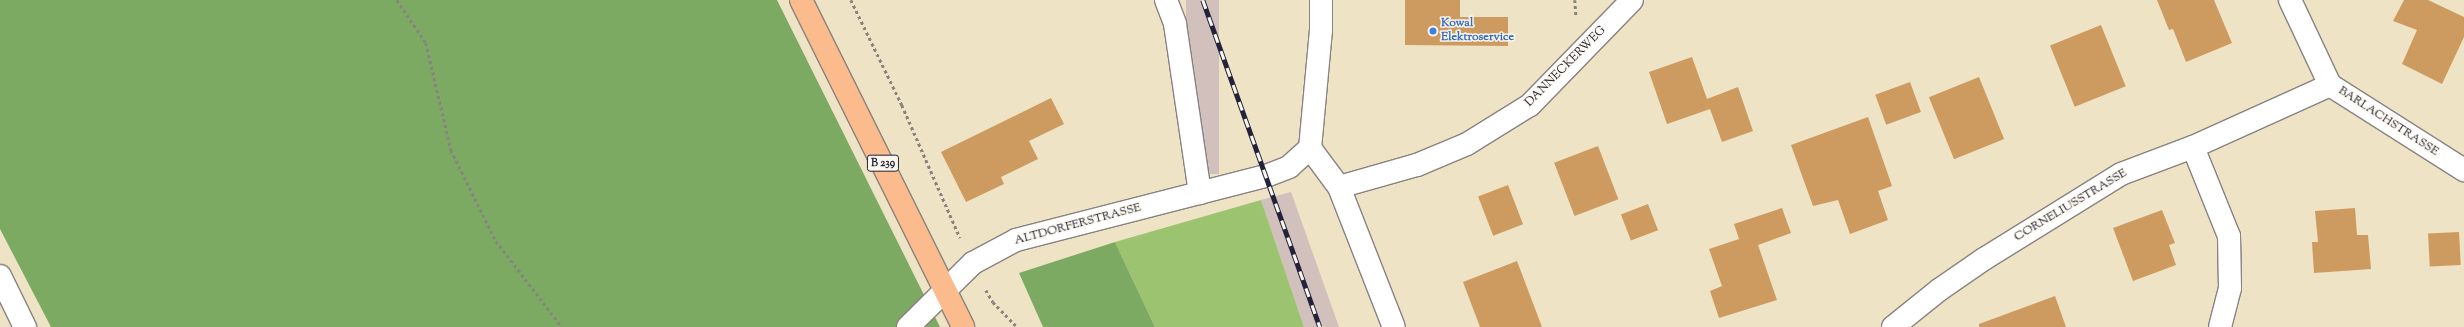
<!DOCTYPE html>
<style>
body{margin:0}
#map{position:relative;width:2464px;height:327px;overflow:hidden;background:#eee3c4;font-family:"Sorts Mill Goudy",serif}
div>[style]{position:absolute}
.industrial>*{inset:0;background:#d1c0bc;transform-origin:0 0}
.green>*{inset:0;background:#9cc470}
.forest>*{inset:0;background:#7daa62}
.building>*{inset:0;background:#cd9b60;transform-origin:0 0}
.path>*{height:2.5px;margin-top:-1.25px;transform-origin:0;background:repeating-linear-gradient(90deg,#888280 0 3px,transparent 0 6px)}
.roads{filter:drop-shadow(1px 0 #888280) drop-shadow(-1px 0 #888280) drop-shadow(0 1px #888280) drop-shadow(0 -1px #888280)}
.street>*{height:22px;margin:-11px;padding:0 11px;transform-origin:11px;border-radius:11px;background:#fff}
.primary>*{height:22px;margin:-11px;padding:0 11px;transform-origin:11px;border-radius:11px;background:#fbbb8c}
.rail>*{height:4.5px;margin-top:-2.25px;transform-origin:0;background:repeating-linear-gradient(90deg,#fbf7ec 0 9px,#22223b 0 18px);box-sizing:border-box;border-block:1px solid #22223b}
.dots>*{width:11px;height:11px;translate:-50% -50%;box-sizing:border-box;border:2px solid #fbf7ec;border-radius:50%}
span{translate:-50% -50%;white-space:nowrap;text-align:center;line-height:1.15;-webkit-text-stroke:3px #fbf7ec;paint-order:stroke}
.shield-label span{padding:1px 3px;background:#fbf7ec;border:1px solid;border-radius:3px;-webkit-text-stroke-width:0}
.shield-label{font-size:11px;color:#22223b;font-weight:700}
.shop-label{font-size:12px;color:#366cbe;font-weight:700}
.left{translate:0 -50%;text-align:left}
.street-label{font-size:12px;color:#22223b}
</style>
<div id="map">
<div class="industrial">
<div style="left:1186px;top:0;width:33px;height:174px"></div>
<div style="clip-path:polygon(1291px 192px,1339px 327px,1304px 327px,1261px 200px)"></div>
</div>
<div class="green">
<div style="clip-path:polygon(1261px 200px,1304px 327px,1155px 327px,1115px 242px)"></div>
</div>
<div class="forest">
<div style="clip-path:polygon(0 0,777px 0,940px 327px,51px 327px,0 229px)"></div>
<div style="clip-path:polygon(1115px 242px,1155px 327px,1043px 327px,1019px 273px)"></div>
</div>
<div class="building">
<div style="clip-path:polygon(1405px 0,1460px 0,1460px 17px,1508px 17px,1508px 46px,1405px 45px)"></div>
<div style="clip-path:polygon(2157px 0,2214px 0,2232px 43px,2186px 62px,2173px 29px,2169px 30px)"></div>
<div style="clip-path:polygon(2404px 0,2428px 0,2464px 17px,2464px 37px,2442px 84px,2402px 64px,2417px 30px,2393px 21px)"></div>
<div style="left:2101px;top:25px;width:66px;height:55px;rotate:68deg"></div>
<div style="clip-path:polygon(1692px 57px,1707px 99px,1738px 87px,1753px 131px,1722px 142px,1710px 109px,1667px 124px,1649px 72px)"></div>
<div style="left:1979px;top:77px;width:67px;height:54px;rotate:68deg"></div>
<div style="left:1910px;top:82px;width:32px;height:37px;rotate:70deg"></div>
<div style="clip-path:polygon(1051px 98px,1064px 124px,1029px 141px,1038px 159px,1001px 177px,1004px 184px,966px 202px,941px 152px)"></div>
<div style="clip-path:polygon(1868px 117px,1892px 186px,1878px 191px,1888px 220px,1850px 234px,1838px 200px,1813px 206px,1791px 145px)"></div>
<div style="left:1598px;top:146px;width:57px;height:47px;rotate:69deg"></div>
<div style="left:1508px;top:185px;width:42px;height:32px;rotate:69deg"></div>
<div style="left:1648px;top:204px;width:28px;height:29px;rotate:69deg"></div>
<div style="clip-path:polygon(1782px 208px,1791px 233px,1758px 245px,1777px 300px,1719px 318px,1710px 291px,1722px 286px,1709px 249px,1739px 239px,1734px 224px)"></div>
<div style="clip-path:polygon(2355px 208px,2357px 235px,2368px 235px,2371px 269px,2314px 273px,2312px 242px,2318px 242px,2315px 211px)"></div>
<div style="clip-path:polygon(2162px 210px,2175px 243px,2169px 245px,2176px 265px,2133px 281px,2113px 228px)"></div>
<div style="left:2459px;top:232px;width:33px;height:31px;rotate:87deg"></div>
<div style="clip-path:polygon(1517px 261px,1542px 327px,1480px 327px,1463px 282px)"></div>
<div style="clip-path:polygon(2055px 296px,2066px 327px,1979px 327px,1979px 324px)"></div>
</div>
<div class="path">
<div style="left:397px;top:0;width:52px;rotate:56deg"></div>
<div style="left:426px;top:43px;width:110px;rotate:76.8deg"></div>
<div style="left:451px;top:150px;width:102px;rotate:63.7deg"></div>
<div style="left:496px;top:241px;width:108px;rotate:52.5deg"></div>
<div style="left:851px;top:0;width:117px;rotate:64.1deg"></div>
<div style="left:902px;top:105px;width:145px;rotate:66.4deg"></div>
<div style="left:1575px;top:0;width:15px;rotate:86deg"></div>
<div style="left:986px;top:290px;width:14px;rotate:60deg"></div>
<div style="left:993px;top:302px;width:35px;rotate:46deg"></div>
</div>
<div class="roads">
<div class="street">
<div style="left:1166px;top:0;width:26px;rotate:69deg"></div>
<div style="left:1175px;top:24px;width:171px;rotate:81.6deg"></div>
<div style="left:1321px;top:0;width:30px;rotate:90deg"></div>
<div style="left:1321px;top:30px;width:119px;rotate:95.3deg"></div>
<div style="left:1310px;top:148px;width:49px;rotate:53.4deg"></div>
<div style="left:1339px;top:187px;width:150px;rotate:68.6deg"></div>
<div style="left:2290px;top:0;width:94px;rotate:64.8deg"></div>
<div style="left:2330px;top:85px;width:159px;rotate:32.4deg"></div>
<div style="left:2193px;top:147px;width:96px;rotate:68deg"></div>
<div style="left:2229px;top:236px;width:52px;rotate:88.9deg"></div>
<div style="left:2230px;top:288px;width:40px;rotate:104.4deg"></div>
<div style="left:1339px;top:187px;width:81px;rotate:-15.8deg"></div>
<div style="left:1417px;top:165px;width:54px;rotate:-22.8deg"></div>
<div style="left:1467px;top:144px;width:74px;rotate:-31.8deg"></div>
<div style="left:1530px;top:105px;width:146px;rotate:-45.8deg"></div>
<div style="left:0;top:276px;width:57px;rotate:63.9deg"></div>
<div style="left:908px;top:327px;width:91px;rotate:-44.6deg"></div>
<div style="left:973px;top:263px;width:49px;rotate:-28.1deg"></div>
<div style="left:1016px;top:240px;width:258px;rotate:-14.4deg"></div>
<div style="left:1266px;top:176px;width:25px;rotate:-21deg"></div>
<div style="left:1289px;top:167px;width:28px;rotate:-42deg"></div>
<div style="left:1893px;top:327px;width:59px;rotate:-38.8deg"></div>
<div style="left:1939px;top:290px;width:55px;rotate:-34.6deg"></div>
<div style="left:1984px;top:259px;width:161px;rotate:-31.8deg"></div>
<div style="left:2121px;top:174px;width:77px;rotate:-20.6deg"></div>
<div style="left:2193px;top:147px;width:150px;rotate:-24.3deg"></div>
</div>
<div class="primary">
<div style="left:801px;top:0;width:365px;rotate:63.6deg"></div>
</div>
</div>
<div class="rail">
<div style="left:1203px;top:0;width:347px;rotate:70.3deg"></div>
</div>
<div class="dots">
<div style="left:1433px;top:31px;background:#3f7fe0"></div>
</div>
<div class="shield-label">
<span style="left:883px;top:163px">B 239</span>
</div>
<div class="shop-label">
<span class="left" style="left:1441px;top:31px">Kowal<br>Elektroservice</span>
</div>
<div class="street-label">
<span style="left:1566px;top:67px;rotate:-45deg">DANNECKERWEG</span>
<span style="left:2388px;top:122px;rotate:33deg">BARLACHSTRASSE</span>
<span style="left:2071px;top:206px;rotate:-31deg">CORNELIUSSTRASSE</span>
<span style="left:1078px;top:225px;rotate:-15deg">ALTDORFERSTRASSE</span>
</div>
</div>
